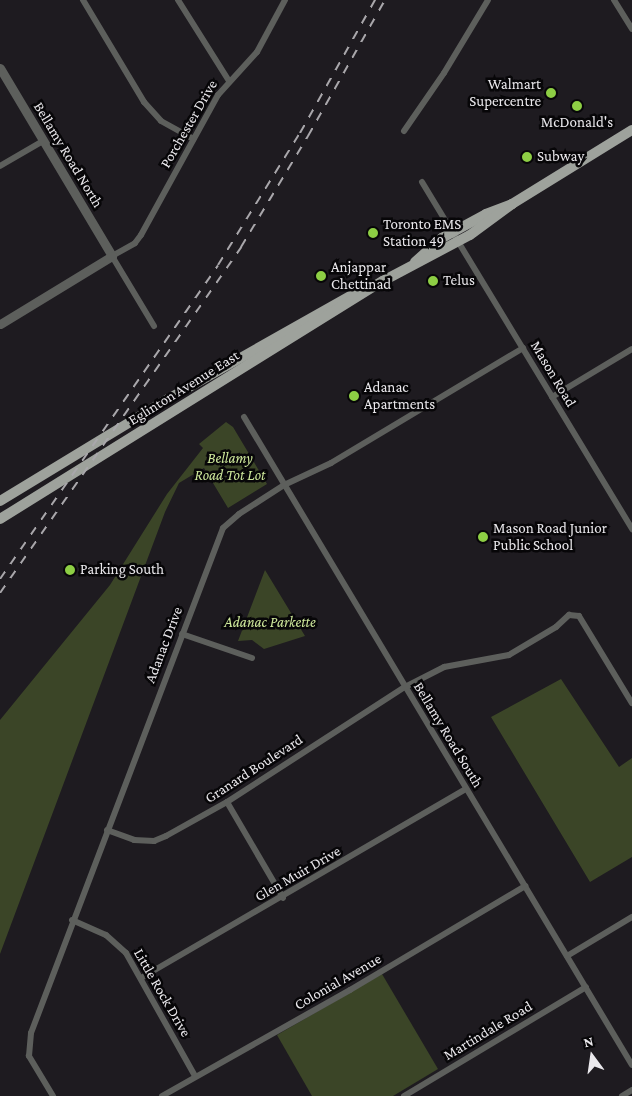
<!DOCTYPE html>
<style>
body{margin:0}
#map{position:relative;width:632px;height:1096px;overflow:hidden;background:#1e1b20;font-family:"Crimson Pro",serif}
div>[style]{position:absolute}
.green>*{inset:0;background:#3b4527}
.minor>*{height:6px;margin:-3px;padding:0 3px;transform-origin:3px;border-radius:3px;background:#5d5f5c}
.tertiary>*{height:9px;margin:-4.5px;padding:0 4.5px;transform-origin:4.5px;border-radius:4.5px;background:#5d5f5c}
.primary>*{height:10px;margin:-5px;padding:0 5px;transform-origin:5px;border-radius:5px;background:#9ea29c}
.rail>*{height:2px;margin-top:-1px;transform-origin:0;background:repeating-linear-gradient(90deg,#a9a7ab 0 9px,transparent 0 18px)}
.dots>*{width:14px;height:14px;translate:-50% -50%;box-sizing:border-box;border:2px solid #070608;border-radius:50%}
span{translate:-50% -50%;white-space:nowrap;text-align:center;line-height:1.15;-webkit-text-stroke:5px #070608;paint-order:stroke}
.poi-label{font-size:15px;color:#eae8ec}
.right{translate:-100% -50%;text-align:right}
.left{translate:0 -50%;text-align:left}
.street-label{font-size:15px;color:#eae8ec}
.park-label{font-size:15px;color:#cee89b;font-style:italic}
.north{position:absolute;left:567px;top:1031px;width:50px;height:50px;-webkit-text-stroke:4px #070608;paint-order:stroke;rotate:346deg;font-size:14px;font-weight:700;line-height:20px;text-align:center;color:#eae8ec}
.north::after{content:'';display:block;margin:auto;width:18px;height:22px;background:#eae8ec;clip-path:polygon(50% 0,100% 100%,50% 72%,0 100%)}
</style>
<div id="map">
<div class="green">
<div style="clip-path:polygon(226px 422px,233px 427px,267px 484px,228px 508px,204px 468px,179px 483px,165px 512px,0 954px,0 720px,110px 585px,167px 494px,203px 448px,199px 444px)"></div>
<div style="clip-path:polygon(265px 570px,305px 636px,264px 649px,252px 640px,238px 641px)"></div>
<div style="clip-path:polygon(561px 679px,619px 767px,632px 758px,632px 857px,590px 882px,491px 717px)"></div>
<div style="clip-path:polygon(382px 974px,438px 1069px,393px 1096px,312px 1096px,277px 1035px)"></div>
</div>
<div class="minor">
<div style="left:83px;top:0;width:119px;rotate:59.1deg"></div>
<div style="left:144px;top:102px;width:25px;rotate:48deg"></div>
<div style="left:161px;top:121px;width:37px;rotate:29deg"></div>
<div style="left:178px;top:0;width:96px;rotate:57.8deg"></div>
<div style="left:614px;top:0;width:34px;rotate:58deg"></div>
<div style="left:404px;top:131px;width:70px;rotate:-55.4deg"></div>
<div style="left:444px;top:73px;width:85px;rotate:-58.9deg"></div>
<div style="left:0;top:166px;width:50px;rotate:-30.2deg"></div>
<div style="left:422px;top:182px;width:406px;rotate:58.8deg"></div>
<div style="left:154px;top:326px;width:82px;rotate:-121deg"></div>
<div style="left:112px;top:256px;width:26px;rotate:-29deg"></div>
<div style="left:135px;top:243px;width:10px;rotate:-53deg"></div>
<div style="left:141px;top:235px;width:160px;rotate:-61.2deg"></div>
<div style="left:218px;top:95px;width:58px;rotate:-47.8deg"></div>
<div style="left:257px;top:52px;width:59px;rotate:-61.7deg"></div>
<div style="left:552px;top:397px;width:93px;rotate:-31deg"></div>
<div style="left:244px;top:417px;width:755px;rotate:59.09deg"></div>
<div style="left:182px;top:634px;width:74px;rotate:18.9deg"></div>
<div style="left:227px;top:802px;width:111px;rotate:59.7deg"></div>
<div style="left:107px;top:830px;width:29px;rotate:20deg"></div>
<div style="left:134px;top:840px;width:20px;rotate:3deg"></div>
<div style="left:154px;top:841px;width:13px;rotate:-23deg"></div>
<div style="left:166px;top:836px;width:70px;rotate:-29.1deg"></div>
<div style="left:227px;top:802px;width:212px;rotate:-32.9deg"></div>
<div style="left:405px;top:687px;width:44px;rotate:-27.1deg"></div>
<div style="left:444px;top:667px;width:66px;rotate:-10.5deg"></div>
<div style="left:509px;top:655px;width:55px;rotate:-30.8deg"></div>
<div style="left:556px;top:627px;width:18px;rotate:-43deg"></div>
<div style="left:569px;top:615px;width:10px;rotate:6deg"></div>
<div style="left:579px;top:616px;width:102px;rotate:58.7deg"></div>
<div style="left:72px;top:920px;width:37px;rotate:24deg"></div>
<div style="left:106px;top:935px;width:27px;rotate:42deg"></div>
<div style="left:126px;top:953px;width:141px;rotate:60.7deg"></div>
<div style="left:567px;top:956px;width:76px;rotate:-31deg"></div>
<div style="left:141px;top:978px;width:376px;rotate:-30.2deg"></div>
<div style="left:53px;top:1096px;width:47px;rotate:-121deg"></div>
<div style="left:29px;top:1056px;width:23px;rotate:-85deg"></div>
<div style="left:31px;top:1033px;width:540px;rotate:-69.18deg"></div>
<div style="left:223px;top:528px;width:21px;rotate:-41deg"></div>
<div style="left:239px;top:514px;width:54px;rotate:-32.8deg"></div>
<div style="left:284px;top:485px;width:52px;rotate:-25.1deg"></div>
<div style="left:331px;top:463px;width:224px;rotate:-30.9deg"></div>
<div style="left:162px;top:1096px;width:216px;rotate:-29.4deg"></div>
<div style="left:350px;top:990px;width:204px;rotate:-30.7deg"></div>
<div style="left:404px;top:1096px;width:212px;rotate:-30.9deg"></div>
<div style="left:622px;top:1096px;width:12px;rotate:-31deg"></div>
</div>
<div class="tertiary">
<div style="left:0;top:68px;width:219px;rotate:59.2deg"></div>
<div style="left:112px;top:256px;width:131px;rotate:148.7deg"></div>
</div>
<div class="primary">
<div style="left:415px;top:262px;width:36px;rotate:-42deg"></div>
<div style="left:442px;top:238px;width:50px;rotate:-28.6deg"></div>
<div style="left:486px;top:214px;width:28px;rotate:-21deg"></div>
<div style="left:512px;top:204px;width:141px;rotate:-31.7deg"></div>
<div style="left:0;top:501px;width:197px;rotate:-31.3deg"></div>
<div style="left:168px;top:399px;width:230px;rotate:-29.5deg"></div>
<div style="left:0;top:519px;width:451px;rotate:-31.9deg"></div>
<div style="left:383px;top:281px;width:98px;rotate:-27.9deg"></div>
<div style="left:470px;top:235px;width:52px;rotate:-36.4deg"></div>
</div>
<div class="rail">
<div style="left:0;top:579px;width:382px;rotate:-55.2deg"></div>
<div style="left:218px;top:265px;width:155px;rotate:-58.2deg"></div>
<div style="left:300px;top:133px;width:153px;rotate:-60.6deg"></div>
<div style="left:0;top:593px;width:422px;rotate:-55.1deg"></div>
<div style="left:241px;top:247px;width:130px;rotate:-58.9deg"></div>
<div style="left:308px;top:136px;width:156px;rotate:-60.5deg"></div>
</div>
<div class="dots">
<div style="left:551px;top:93px;background:#8dce44"></div>
<div style="left:577px;top:106px;background:#8dce44"></div>
<div style="left:527px;top:157px;background:#8dce44"></div>
<div style="left:373px;top:233px;background:#8dce44"></div>
<div style="left:321px;top:276px;background:#8dce44"></div>
<div style="left:433px;top:281px;background:#8dce44"></div>
<div style="left:354px;top:396px;background:#8dce44"></div>
<div style="left:483px;top:537px;background:#8dce44"></div>
<div style="left:70px;top:570px;background:#8dce44"></div>
</div>
<div class="poi-label">
<span class="right" style="left:541px;top:93px">Walmart<br>Supercentre</span>
<span style="left:577px;top:123px">McDonald's</span>
<span class="left" style="left:537px;top:157px">Subway</span>
<span class="left" style="left:383px;top:233px">Toronto EMS<br>Station 49</span>
<span class="left" style="left:331px;top:276px">Anjappar<br>Chettinad</span>
<span class="left" style="left:443px;top:281px">Telus</span>
<span class="left" style="left:364px;top:396px">Adanac<br>Apartments</span>
<span class="left" style="left:493px;top:537px">Mason Road Junior<br>Public School</span>
<span class="left" style="left:80px;top:570px">Parking South</span>
</div>
<div class="street-label">
<span style="left:189px;top:124px;rotate:-60deg">Porchester Drive</span>
<span style="left:68px;top:155px;rotate:59deg">Bellamy Road North</span>
<span style="left:553px;top:374px;rotate:59deg">Mason Road</span>
<span style="left:184px;top:388px;rotate:-32deg">Eglinton Avenue East</span>
<span style="left:164px;top:645px;rotate:-69deg">Adanac Drive</span>
<span style="left:448px;top:735px;rotate:59deg">Bellamy Road South</span>
<span style="left:254px;top:769px;rotate:-33deg">Granard Boulevard</span>
<span style="left:298px;top:874px;rotate:-30deg">Glen Muir Drive</span>
<span style="left:338px;top:982px;rotate:-30deg">Colonial Avenue</span>
<span style="left:162px;top:993px;rotate:60deg">Little Rock Drive</span>
<span style="left:488px;top:1031px;rotate:-31deg">Martindale Road</span>
</div>
<div class="park-label">
<span style="left:230px;top:467px">Bellamy<br>Road Tot Lot</span>
<span style="left:270px;top:623px">Adanac Parkette</span>
</div>
<div class="north">N</div>
</div>
